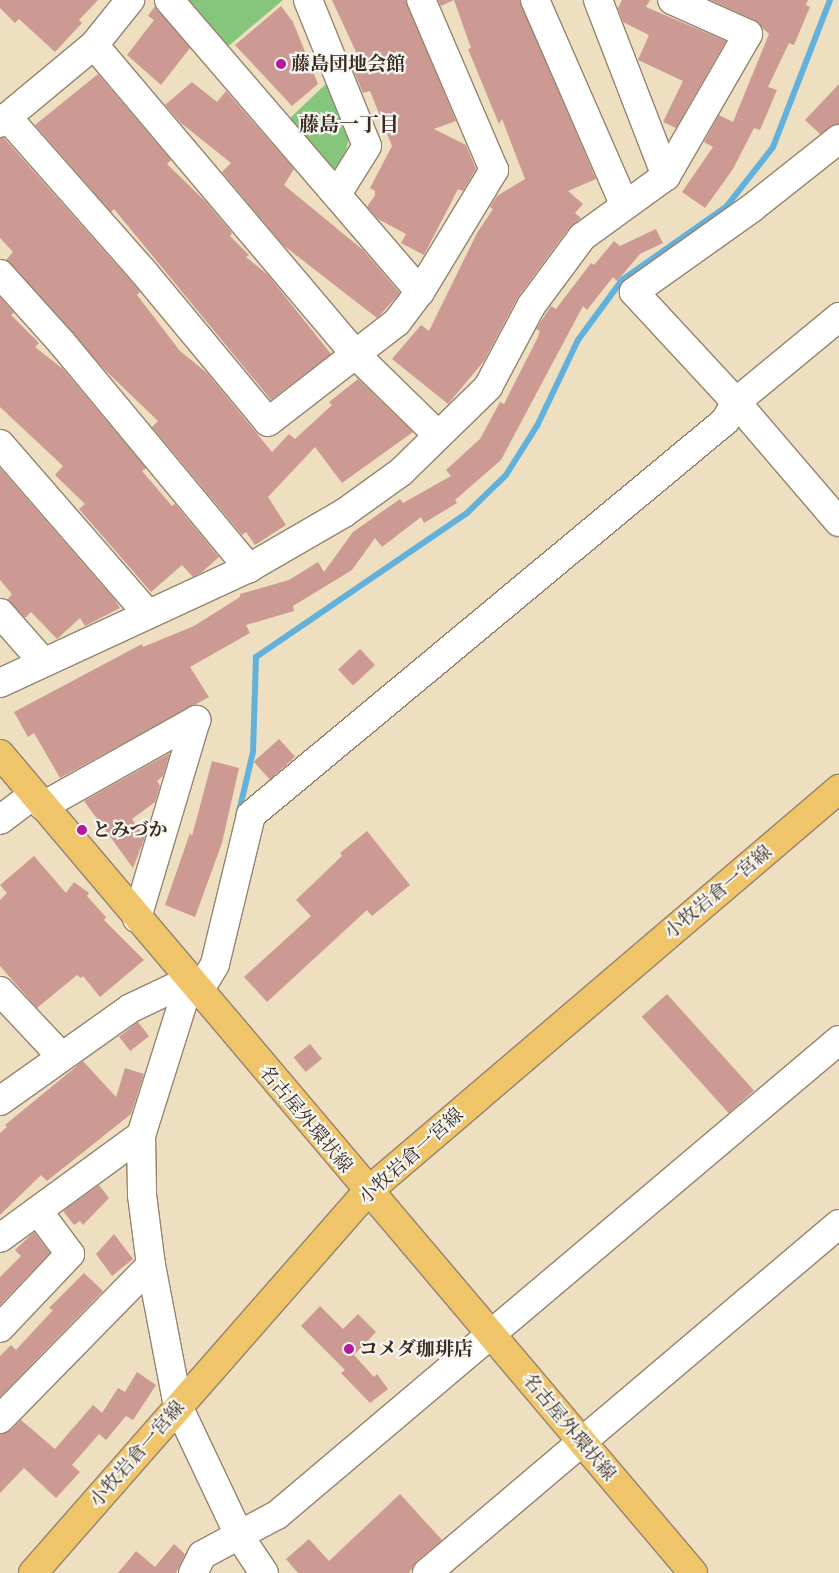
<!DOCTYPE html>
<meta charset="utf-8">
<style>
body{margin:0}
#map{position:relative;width:839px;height:1573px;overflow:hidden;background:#eedfc0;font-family:"IM FELL Great Primer","Noto Serif JP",serif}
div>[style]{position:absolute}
.green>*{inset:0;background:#86c57c}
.stream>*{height:6px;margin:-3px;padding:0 3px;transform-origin:3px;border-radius:3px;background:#62b1dc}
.building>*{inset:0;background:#cc9a93;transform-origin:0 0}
.roads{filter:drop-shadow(1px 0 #94846f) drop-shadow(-1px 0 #94846f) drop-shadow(0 1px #94846f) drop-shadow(0 -1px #94846f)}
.minor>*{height:28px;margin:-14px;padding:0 14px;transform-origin:14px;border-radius:14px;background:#fff}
.major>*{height:28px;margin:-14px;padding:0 14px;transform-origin:14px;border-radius:14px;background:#f0c469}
.dots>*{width:14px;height:14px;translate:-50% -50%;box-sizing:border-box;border:2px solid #f6f6f2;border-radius:50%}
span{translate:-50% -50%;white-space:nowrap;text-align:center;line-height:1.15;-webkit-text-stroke:4.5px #f6f6f2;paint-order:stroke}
.poi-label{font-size:19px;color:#3b2a1e;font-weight:700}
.left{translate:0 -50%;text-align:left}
.street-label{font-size:19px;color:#3b2a1e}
.neighbourhood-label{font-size:20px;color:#3b2a1e;font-weight:700}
</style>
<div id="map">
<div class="green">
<div style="clip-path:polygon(184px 0,283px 0,226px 48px)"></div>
<div style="clip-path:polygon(328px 82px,350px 132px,342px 170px,333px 173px,288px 120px)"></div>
</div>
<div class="stream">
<div style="left:238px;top:816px;width:66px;rotate:-76.8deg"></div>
<div style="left:253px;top:752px;width:95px;rotate:-88.2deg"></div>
<div style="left:256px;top:657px;width:255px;rotate:-34.3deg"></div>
<div style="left:467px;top:513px;width:54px;rotate:-44.3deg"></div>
<div style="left:506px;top:475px;width:58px;rotate:-57.7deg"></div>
<div style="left:537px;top:426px;width:95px;rotate:-64.5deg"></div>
<div style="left:578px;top:340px;width:74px;rotate:-53.7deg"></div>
<div style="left:622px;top:280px;width:127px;rotate:-35.1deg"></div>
<div style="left:726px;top:207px;width:76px;rotate:-51.9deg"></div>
<div style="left:773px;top:147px;width:158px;rotate:-68.8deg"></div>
</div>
<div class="building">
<div style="clip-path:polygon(0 0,98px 0,79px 20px,82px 23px,55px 52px,19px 19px,15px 23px,0 8px)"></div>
<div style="clip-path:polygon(332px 0,406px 0,456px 121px,434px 129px,466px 145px,476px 169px,463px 191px,458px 189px,424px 255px,401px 243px,406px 234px,378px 219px,367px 207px,375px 195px,375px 191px,370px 188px,392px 146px,370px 91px,363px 93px,353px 69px,362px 65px)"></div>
<div style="clip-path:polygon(438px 0,520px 0,596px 179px,568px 191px,583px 204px,575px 213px,581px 218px,569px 228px,518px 297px,484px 361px,448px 404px,392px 359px,421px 325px,429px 331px,477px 233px,493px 209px,490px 207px,497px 196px,525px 179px,502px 119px,499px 124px,468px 49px,471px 48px,454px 0,441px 6px)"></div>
<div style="clip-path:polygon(622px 0,650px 0,646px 7px,726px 41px,676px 128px,663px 122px,683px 81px,638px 60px,649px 35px,623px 22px,618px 8px)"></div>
<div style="clip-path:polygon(710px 0,808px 0,806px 5px,810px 7px,794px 45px,789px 43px,768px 87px,777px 90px,760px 130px,754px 128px,733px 169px,705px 208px,682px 192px,713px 147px,704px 142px,719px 115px,733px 122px,769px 34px,754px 20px)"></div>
<div style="clip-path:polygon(155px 6px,190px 48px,161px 85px,127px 55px,154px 20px,148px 16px)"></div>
<div style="clip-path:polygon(281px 6px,293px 22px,318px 84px,292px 106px,235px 45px)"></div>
<div style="clip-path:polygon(98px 74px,171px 160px,167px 164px,206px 202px,232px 233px,230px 236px,249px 255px,246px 257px,268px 275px,331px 354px,271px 400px,114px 209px,111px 212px,35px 125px)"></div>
<div style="clip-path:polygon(192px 82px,217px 102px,226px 91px,294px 169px,284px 185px,363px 250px,400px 293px,380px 315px,377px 318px,283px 245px,222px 172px,231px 163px,181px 123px,165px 105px)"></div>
<div style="clip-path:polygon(839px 84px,839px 124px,820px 134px,805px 120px)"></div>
<div style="clip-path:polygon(0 138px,4px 138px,130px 280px,140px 292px,137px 295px,180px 351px,207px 373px,272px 452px,289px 434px,295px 439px,332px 405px,329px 402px,358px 379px,413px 432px,342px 483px,315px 447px,268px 497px,286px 525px,255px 545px,246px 532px,242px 535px,152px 427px,158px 421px,104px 369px,6px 260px,13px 252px,0 238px)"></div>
<div style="clip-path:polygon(656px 229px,663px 243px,640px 254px,617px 281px,613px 277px,587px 310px,583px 306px,501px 460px,455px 500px,457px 503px,424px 523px,421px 517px,382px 547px,375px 538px,352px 570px,293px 606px,294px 611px,246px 625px,250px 633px,190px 667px,209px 697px,60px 778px,34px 733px,28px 737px,14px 712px,142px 644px,143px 647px,194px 626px,240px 597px,240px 594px,289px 580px,318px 562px,324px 572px,353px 532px,400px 499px,403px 503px,451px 476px,446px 470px,480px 439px,500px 402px,504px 404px,537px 339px,540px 331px,536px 329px,551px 306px,556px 309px,591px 263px,594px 265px,614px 241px,620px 246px)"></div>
<div style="clip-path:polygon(0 297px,14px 313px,11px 315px,39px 343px,35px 347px,63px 369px,146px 468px,142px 471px,172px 506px,175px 504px,219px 557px,202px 572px,193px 577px,182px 565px,151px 592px,79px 509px,85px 504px,55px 475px,63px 466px,0 407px)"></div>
<div style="clip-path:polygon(0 468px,115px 600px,120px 608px,85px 626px,80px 618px,57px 639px,31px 612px,25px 618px,7px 600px,12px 594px,0 580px)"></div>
<div style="left:360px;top:649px;width:22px;height:30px;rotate:47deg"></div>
<div style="left:279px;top:739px;width:24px;height:34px;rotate:48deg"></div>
<div style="clip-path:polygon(170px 753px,163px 776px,157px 781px,160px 786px,155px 802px,132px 819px,145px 837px,133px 868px,84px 801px)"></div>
<div style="clip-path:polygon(212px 761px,239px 768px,222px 843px,195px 917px,165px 905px,190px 833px,192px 836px)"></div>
<div style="clip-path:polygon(367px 831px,410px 885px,372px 916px,367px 910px,267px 1002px,244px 977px,311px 916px,296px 900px,342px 856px,340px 853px)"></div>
<div style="clip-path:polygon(34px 856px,66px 893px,74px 882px,89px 893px,87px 896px,106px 917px,104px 920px,144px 960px,100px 997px,83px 976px,81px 978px,77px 975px,37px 1008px,0 966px,0 900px,7px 893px,0 885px)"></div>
<div style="left:667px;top:994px;width:130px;height:34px;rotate:48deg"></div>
<div style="left:138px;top:1022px;width:18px;height:24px;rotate:52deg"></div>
<div style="left:310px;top:1044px;width:19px;height:21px;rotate:51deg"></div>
<div style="clip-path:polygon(83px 1061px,116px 1097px,125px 1068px,144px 1074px,131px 1114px,47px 1181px,41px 1175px,0 1215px,0 1133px,7px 1127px,5px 1125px)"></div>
<div style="clip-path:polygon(99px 1185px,109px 1198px,83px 1225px,80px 1221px,74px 1225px,63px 1211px)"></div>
<div style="clip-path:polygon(34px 1232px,50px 1253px,0 1305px,0 1277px,21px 1256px,15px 1250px)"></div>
<div style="clip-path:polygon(114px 1234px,133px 1259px,112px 1276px,96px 1254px)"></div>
<div style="clip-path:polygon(84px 1273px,103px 1291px,0 1397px,0 1356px,11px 1345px,16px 1350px,53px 1310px,49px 1308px)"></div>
<div style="clip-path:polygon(320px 1306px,343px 1329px,358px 1314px,376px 1332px,354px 1355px,374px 1377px,377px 1374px,388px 1389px,370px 1403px,341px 1373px,345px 1370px,301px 1326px)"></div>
<div style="clip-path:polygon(137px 1372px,156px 1385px,133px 1420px,126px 1416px,106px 1440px,99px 1434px,72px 1465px,80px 1472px,56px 1498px,24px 1468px,0 1493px,0 1434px,11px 1430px,21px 1420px,55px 1449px,93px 1405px,102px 1413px,118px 1388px,125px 1392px)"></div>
<div style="clip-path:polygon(400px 1494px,442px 1540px,417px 1561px,409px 1573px,298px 1573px,286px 1559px,309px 1539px,329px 1561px)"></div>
<div style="clip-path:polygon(174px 1544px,185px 1554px,176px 1573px,118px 1573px,136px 1551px,155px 1567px)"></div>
</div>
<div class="roads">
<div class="minor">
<div style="left:169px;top:0;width:385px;rotate:49.3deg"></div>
<div style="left:308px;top:0;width:157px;rotate:68deg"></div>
<div style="left:367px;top:146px;width:57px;rotate:122deg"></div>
<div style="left:535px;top:0;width:223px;rotate:66.4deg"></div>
<div style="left:598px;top:0;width:189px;rotate:68.9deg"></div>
<div style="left:94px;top:45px;width:407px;rotate:49.8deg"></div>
<div style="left:357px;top:356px;width:112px;rotate:44.3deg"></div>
<div style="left:7px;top:117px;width:204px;rotate:48.6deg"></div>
<div style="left:142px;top:270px;width:197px;rotate:50.3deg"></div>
<div style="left:268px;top:422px;width:163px;rotate:-37.8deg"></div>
<div style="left:397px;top:322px;width:38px;rotate:-53deg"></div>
<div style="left:420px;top:292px;width:143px;rotate:-58.8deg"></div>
<div style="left:494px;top:170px;width:185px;rotate:-113.2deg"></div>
<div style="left:0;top:123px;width:122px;rotate:-39.7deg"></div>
<div style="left:94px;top:45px;width:58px;rotate:-51.3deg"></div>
<div style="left:839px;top:139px;width:111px;rotate:141.6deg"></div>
<div style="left:752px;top:208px;width:145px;rotate:144.6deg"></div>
<div style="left:634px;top:292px;width:150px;rotate:47.2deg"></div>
<div style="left:736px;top:402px;width:158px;rotate:49.4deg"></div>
<div style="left:0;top:274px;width:93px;rotate:48.1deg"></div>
<div style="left:62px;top:343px;width:293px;rotate:50.3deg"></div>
<div style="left:0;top:444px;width:224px;rotate:49deg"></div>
<div style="left:0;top:613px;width:65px;rotate:48.7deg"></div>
<div style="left:0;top:683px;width:274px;rotate:-24.8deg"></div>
<div style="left:249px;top:568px;width:110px;rotate:-30.1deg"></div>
<div style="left:344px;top:513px;width:70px;rotate:-35.7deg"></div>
<div style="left:401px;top:472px;width:122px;rotate:-44.3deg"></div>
<div style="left:488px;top:387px;width:92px;rotate:-62deg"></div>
<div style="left:531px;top:306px;width:86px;rotate:-53.5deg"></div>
<div style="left:582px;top:237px;width:104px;rotate:-36deg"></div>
<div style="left:666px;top:176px;width:164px;rotate:-60deg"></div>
<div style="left:748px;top:34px;width:83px;rotate:-155.9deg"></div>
<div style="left:43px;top:806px;width:176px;rotate:-29.3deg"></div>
<div style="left:196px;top:720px;width:207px;rotate:106.6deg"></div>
<div style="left:0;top:820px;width:41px;rotate:-37.1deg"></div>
<div style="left:190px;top:980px;width:163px;rotate:107.5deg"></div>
<div style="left:141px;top:1135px;width:60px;rotate:89deg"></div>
<div style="left:142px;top:1195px;width:71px;rotate:82.7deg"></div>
<div style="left:151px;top:1265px;width:144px;rotate:79.2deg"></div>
<div style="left:178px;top:1406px;width:145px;rotate:64.7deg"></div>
<div style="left:240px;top:1537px;width:43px;rotate:56.3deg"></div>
<div style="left:0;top:991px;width:89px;rotate:46.8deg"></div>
<div style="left:199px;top:991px;width:31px;rotate:-59deg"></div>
<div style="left:215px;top:964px;width:153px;rotate:-76.4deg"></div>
<div style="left:251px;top:815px;width:616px;rotate:-39.73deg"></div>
<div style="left:725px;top:421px;width:22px;rotate:-60deg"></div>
<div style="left:736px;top:402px;width:134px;rotate:-39.5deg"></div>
<div style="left:0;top:1101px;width:161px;rotate:-35.4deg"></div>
<div style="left:131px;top:1008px;width:65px;rotate:-25.4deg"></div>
<div style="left:0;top:1238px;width:175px;rotate:-36.1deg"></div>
<div style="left:0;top:1328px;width:102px;rotate:-46.6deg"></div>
<div style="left:70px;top:1254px;width:54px;rotate:-126.7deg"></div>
<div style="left:0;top:1419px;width:216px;rotate:-45.6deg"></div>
<div style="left:193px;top:1573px;width:20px;rotate:-63deg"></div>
<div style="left:202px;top:1555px;width:85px;rotate:-28.1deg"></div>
<div style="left:277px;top:1515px;width:736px;rotate:-40.2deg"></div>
<div style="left:427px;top:1573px;width:540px;rotate:-40.27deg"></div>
</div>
<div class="major">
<div style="left:0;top:754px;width:1073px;rotate:49.76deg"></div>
<div style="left:33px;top:1573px;width:507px;rotate:-48.76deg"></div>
<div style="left:367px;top:1192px;width:621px;rotate:-40.49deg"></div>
</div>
</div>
<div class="dots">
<div style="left:281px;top:64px;background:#b5179e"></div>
<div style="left:82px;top:830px;background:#b5179e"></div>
<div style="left:349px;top:1349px;background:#b5179e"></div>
</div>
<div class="poi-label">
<span class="left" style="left:291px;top:64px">藤島団地会館</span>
<span class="left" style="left:92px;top:830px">とみづか</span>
<span class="left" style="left:359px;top:1349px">コメダ珈琲店</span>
</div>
<div class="street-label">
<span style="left:718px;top:892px;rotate:-40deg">小牧岩倉一宮線</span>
<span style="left:306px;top:1119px;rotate:50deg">名古屋外環状線</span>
<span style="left:411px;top:1156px;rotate:-42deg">小牧岩倉一宮線</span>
<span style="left:569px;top:1427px;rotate:50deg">名古屋外環状線</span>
<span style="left:137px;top:1454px;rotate:-49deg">小牧岩倉一宮線</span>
</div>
<div class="neighbourhood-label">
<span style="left:349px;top:124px">藤島一丁目</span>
</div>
</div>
